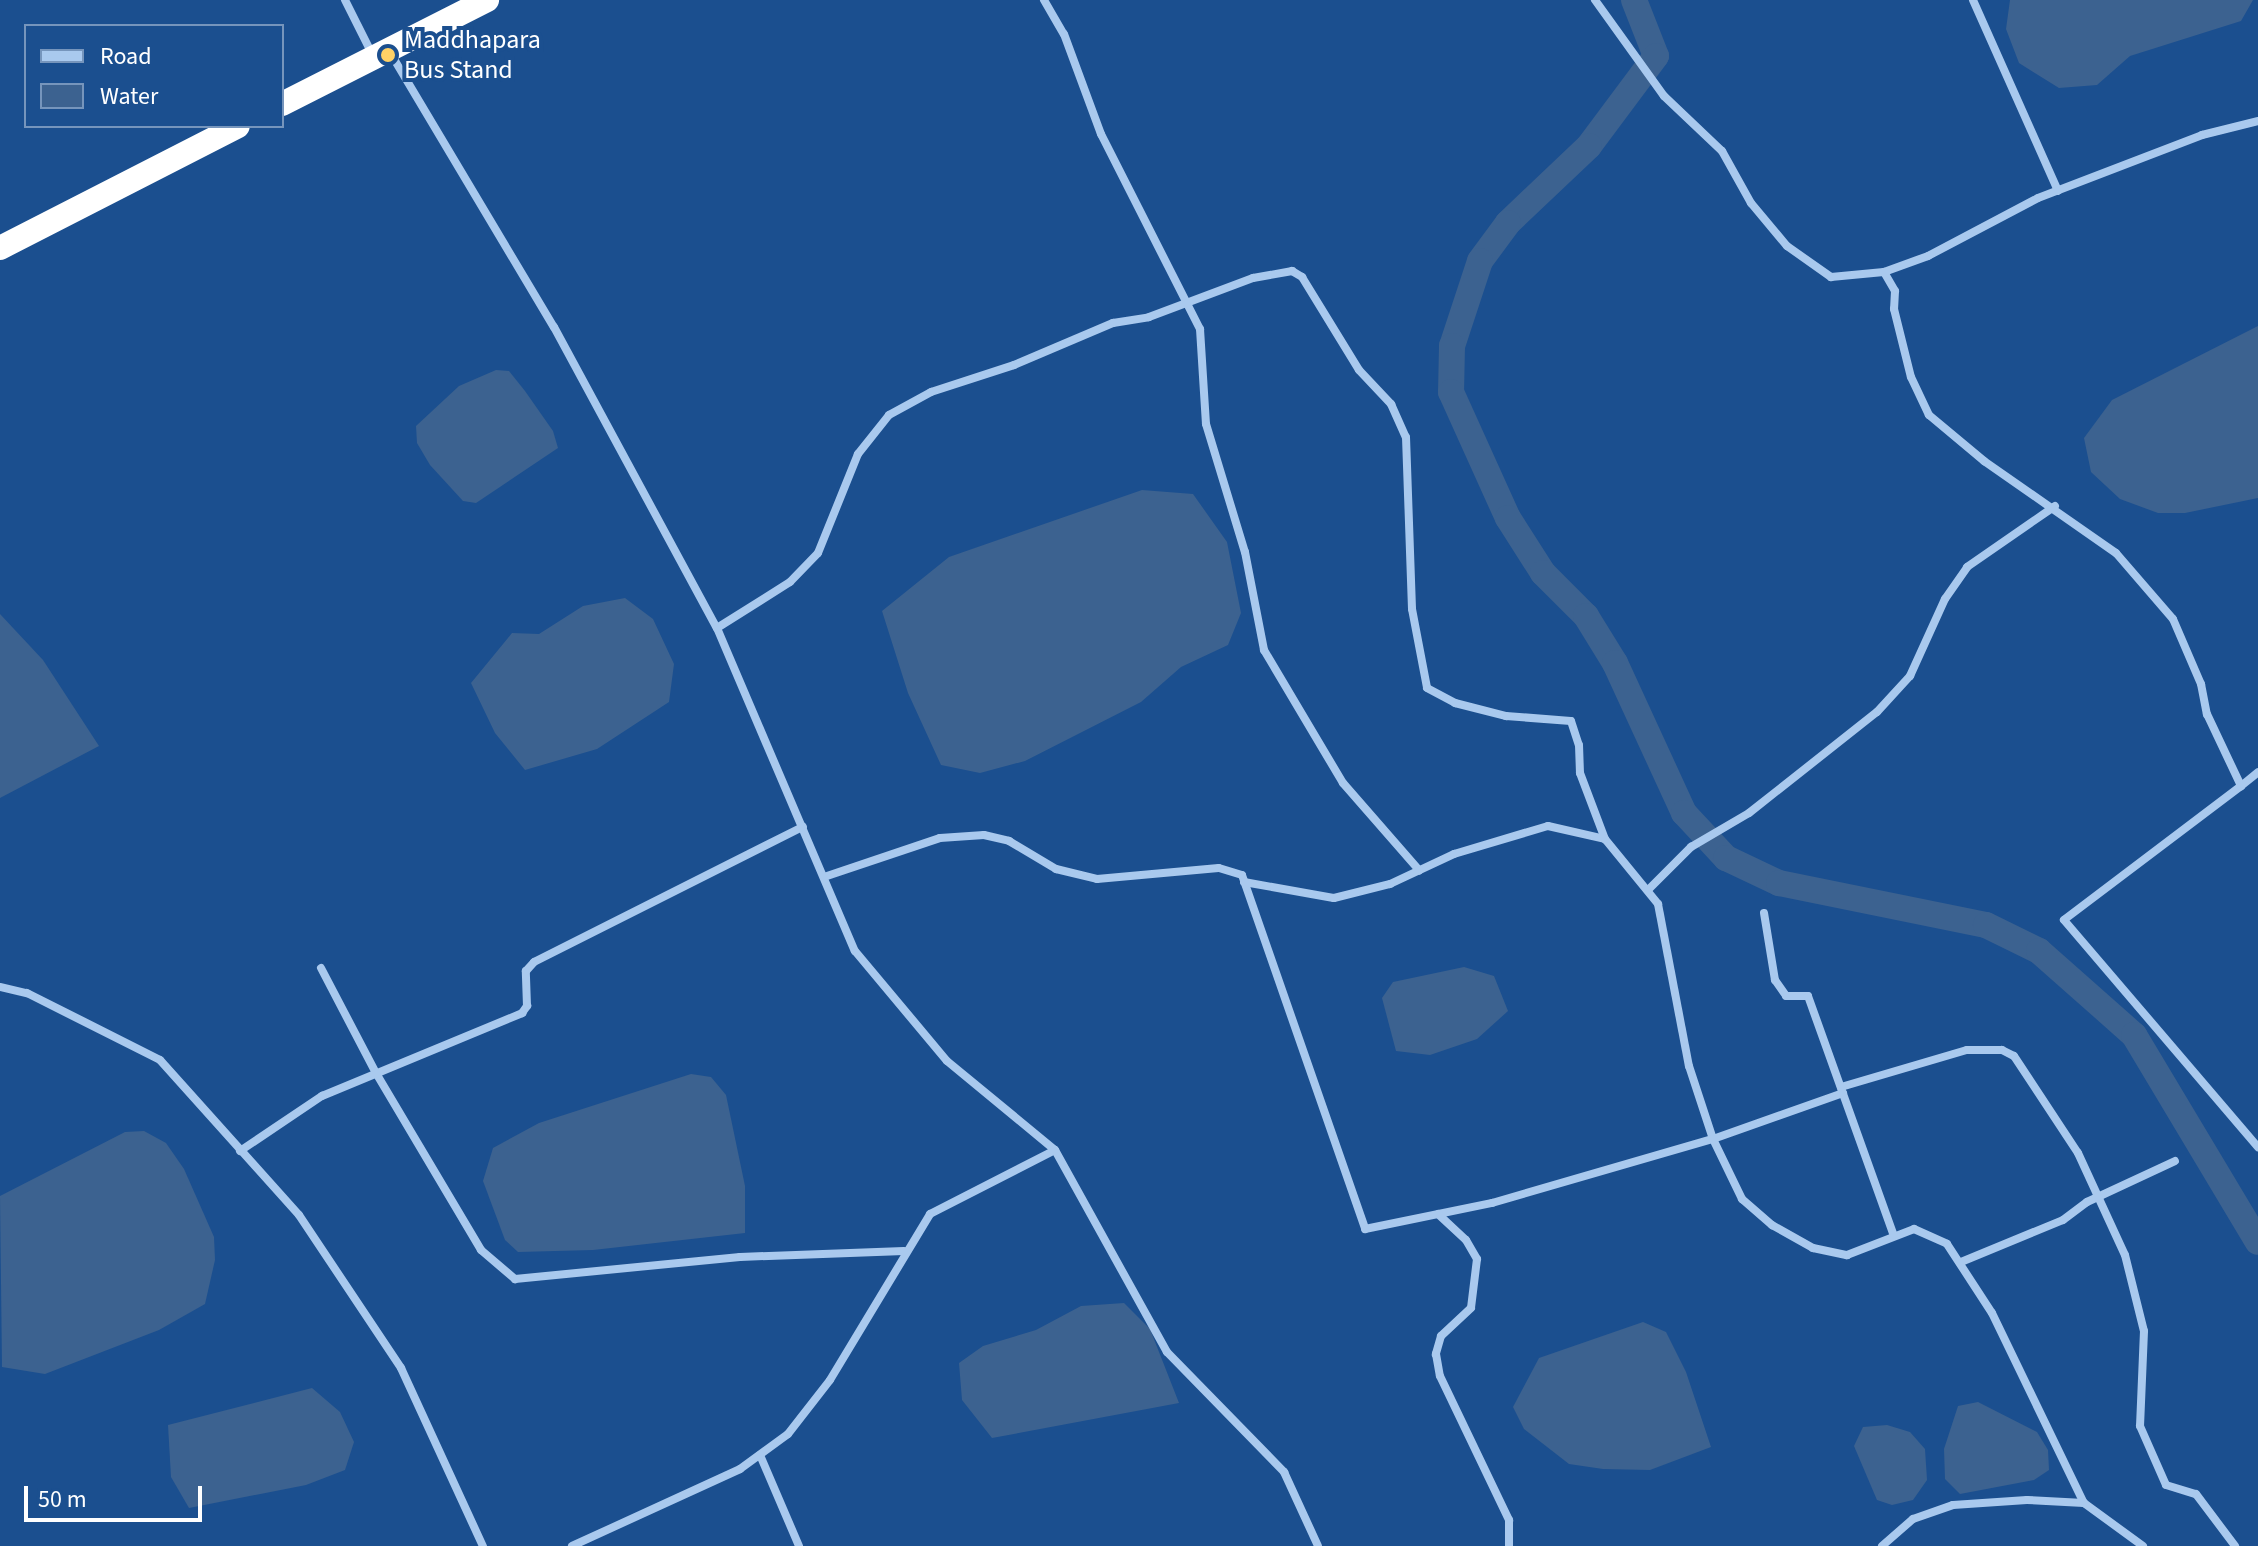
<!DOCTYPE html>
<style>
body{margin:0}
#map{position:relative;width:2258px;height:1546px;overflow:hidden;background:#1b4f8f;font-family:"Source Sans 3",sans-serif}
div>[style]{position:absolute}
.water>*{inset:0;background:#3c6290}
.canal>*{height:26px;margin:-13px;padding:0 13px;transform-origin:13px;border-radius:13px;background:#3c6290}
.street>*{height:8px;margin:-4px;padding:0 4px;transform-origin:4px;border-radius:4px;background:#a9c9ee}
.highway>*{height:24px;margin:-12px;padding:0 12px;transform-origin:12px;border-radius:12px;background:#fff}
.dots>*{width:22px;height:22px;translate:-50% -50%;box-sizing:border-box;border:4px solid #1b4f8f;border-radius:50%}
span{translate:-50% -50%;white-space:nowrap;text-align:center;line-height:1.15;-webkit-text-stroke:8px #1b4f8f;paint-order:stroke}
.poi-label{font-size:26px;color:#fff}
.left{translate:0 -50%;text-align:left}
.legend{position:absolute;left:24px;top:24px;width:260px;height:104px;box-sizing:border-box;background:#1b4f8f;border:2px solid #7695bc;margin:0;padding:10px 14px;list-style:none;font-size:24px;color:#fff}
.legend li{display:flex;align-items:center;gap:16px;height:40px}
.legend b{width:40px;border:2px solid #7695bc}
.scale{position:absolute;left:24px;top:1486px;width:178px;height:36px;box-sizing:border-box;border:4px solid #fff;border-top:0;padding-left:10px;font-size:24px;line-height:28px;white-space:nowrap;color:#fff;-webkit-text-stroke:6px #1b4f8f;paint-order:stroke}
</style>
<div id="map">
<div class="water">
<div style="clip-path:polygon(2010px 0,2253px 0,2241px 21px,2130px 56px,2097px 85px,2059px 88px,2019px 63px,2006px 29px)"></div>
<div style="clip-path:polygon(2258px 326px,2258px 498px,2185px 513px,2158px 513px,2120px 499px,2091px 472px,2084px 438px,2112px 400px)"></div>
<div style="clip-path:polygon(496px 370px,509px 371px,525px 391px,553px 431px,558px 448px,476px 503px,463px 501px,430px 465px,417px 443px,416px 426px,459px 386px)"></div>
<div style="clip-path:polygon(1142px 490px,1193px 494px,1227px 542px,1241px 613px,1228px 645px,1181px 667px,1141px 702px,1025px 761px,980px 773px,941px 765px,908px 693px,882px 611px,949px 557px)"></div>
<div style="clip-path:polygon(625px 598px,653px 619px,674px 664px,669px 702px,597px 749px,525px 770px,495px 733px,471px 683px,512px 633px,539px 634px,583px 606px)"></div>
<div style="clip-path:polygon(0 614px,43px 660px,99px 746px,0 798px)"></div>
<div style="clip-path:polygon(1464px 967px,1494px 976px,1508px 1011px,1477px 1039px,1430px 1055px,1396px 1051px,1382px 998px,1393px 982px)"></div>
<div style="clip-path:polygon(691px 1074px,711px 1077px,726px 1095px,745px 1186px,745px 1233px,593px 1250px,518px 1252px,505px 1240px,483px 1181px,493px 1148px,539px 1123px)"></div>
<div style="clip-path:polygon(144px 1131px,166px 1143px,184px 1169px,214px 1237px,215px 1260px,205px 1304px,159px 1330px,45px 1374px,2px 1367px,0 1196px,125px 1132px)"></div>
<div style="clip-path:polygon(1124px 1303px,1150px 1329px,1179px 1403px,992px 1438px,962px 1400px,959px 1363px,983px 1346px,1036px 1330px,1081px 1306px)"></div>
<div style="clip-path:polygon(1643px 1322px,1666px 1332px,1686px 1372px,1711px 1447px,1650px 1470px,1603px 1469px,1569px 1464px,1524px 1429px,1513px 1407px,1539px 1358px)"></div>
<div style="clip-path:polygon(312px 1388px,340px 1412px,354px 1442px,345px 1470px,306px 1485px,189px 1508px,171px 1477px,168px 1425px)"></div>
<div style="clip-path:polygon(1978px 1402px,2037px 1432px,2048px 1450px,2049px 1470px,2034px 1480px,1960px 1494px,1945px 1479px,1944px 1449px,1958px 1406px)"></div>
<div style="clip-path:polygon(1887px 1425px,1910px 1432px,1925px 1449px,1927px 1480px,1913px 1500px,1892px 1505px,1877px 1500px,1854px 1446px,1863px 1427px)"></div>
</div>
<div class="canal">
<div style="left:1634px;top:0;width:60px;rotate:68.6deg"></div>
<div style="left:1656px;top:56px;width:112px;rotate:126.7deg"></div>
<div style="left:1589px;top:146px;width:112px;rotate:136.5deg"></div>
<div style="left:1508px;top:223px;width:47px;rotate:126.4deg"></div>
<div style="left:1480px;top:261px;width:89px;rotate:108.2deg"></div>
<div style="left:1452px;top:346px;width:46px;rotate:91.2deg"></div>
<div style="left:1451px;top:392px;width:138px;rotate:65.7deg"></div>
<div style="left:1508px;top:518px;width:65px;rotate:57.5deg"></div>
<div style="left:1543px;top:573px;width:61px;rotate:45deg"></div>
<div style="left:1586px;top:616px;width:55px;rotate:58.3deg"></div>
<div style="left:1615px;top:663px;width:165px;rotate:65.3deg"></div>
<div style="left:1684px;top:813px;width:62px;rotate:47deg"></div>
<div style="left:1726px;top:858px;width:59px;rotate:25.3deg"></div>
<div style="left:1779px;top:883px;width:211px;rotate:11.5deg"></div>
<div style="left:1986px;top:925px;width:59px;rotate:26.1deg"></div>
<div style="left:2039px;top:951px;width:127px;rotate:41.5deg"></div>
<div style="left:2134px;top:1035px;width:241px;rotate:59.1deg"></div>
</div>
<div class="street">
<div style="left:345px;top:0;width:63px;rotate:63.4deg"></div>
<div style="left:1044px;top:0;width:39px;rotate:60deg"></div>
<div style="left:1064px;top:34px;width:107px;rotate:69.7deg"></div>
<div style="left:1101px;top:134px;width:219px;rotate:63.1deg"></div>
<div style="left:1200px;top:329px;width:95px;rotate:86.4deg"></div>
<div style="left:1206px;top:424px;width:134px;rotate:73.1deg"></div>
<div style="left:1245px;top:552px;width:100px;rotate:79deg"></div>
<div style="left:1264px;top:650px;width:155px;rotate:59.3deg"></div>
<div style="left:1343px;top:783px;width:116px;rotate:48.9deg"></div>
<div style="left:1595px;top:0;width:118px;rotate:54.3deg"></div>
<div style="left:1664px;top:96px;width:80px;rotate:43.5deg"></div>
<div style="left:1722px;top:151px;width:60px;rotate:60.9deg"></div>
<div style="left:1751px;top:203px;width:56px;rotate:50.1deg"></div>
<div style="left:1787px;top:246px;width:54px;rotate:35.2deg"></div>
<div style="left:1831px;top:277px;width:53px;rotate:-5.4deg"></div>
<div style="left:1884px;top:272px;width:22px;rotate:60deg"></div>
<div style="left:1895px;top:291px;width:18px;rotate:93deg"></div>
<div style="left:1894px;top:309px;width:70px;rotate:76deg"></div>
<div style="left:1911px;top:377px;width:42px;rotate:64.7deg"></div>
<div style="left:1929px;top:415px;width:72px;rotate:39.9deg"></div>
<div style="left:1984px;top:461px;width:161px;rotate:34.9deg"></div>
<div style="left:2116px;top:553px;width:87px;rotate:49.2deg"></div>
<div style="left:2173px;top:619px;width:71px;rotate:66.7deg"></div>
<div style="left:2201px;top:684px;width:31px;rotate:79deg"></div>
<div style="left:2207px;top:714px;width:80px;rotate:64.7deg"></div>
<div style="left:2241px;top:786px;width:222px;rotate:142.9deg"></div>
<div style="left:2064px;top:920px;width:299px;rotate:49.5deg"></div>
<div style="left:1973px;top:0;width:209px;rotate:66deg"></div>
<div style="left:391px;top:54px;width:318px;rotate:59.2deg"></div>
<div style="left:554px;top:327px;width:342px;rotate:61.6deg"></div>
<div style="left:717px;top:628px;width:351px;rotate:66.9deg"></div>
<div style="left:855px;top:951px;width:143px;rotate:50.1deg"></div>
<div style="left:947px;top:1061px;width:140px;rotate:39.5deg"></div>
<div style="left:1055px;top:1150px;width:231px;rotate:61deg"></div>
<div style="left:1167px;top:1352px;width:168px;rotate:45.7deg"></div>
<div style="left:1284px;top:1472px;width:81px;rotate:65.3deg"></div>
<div style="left:1884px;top:272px;width:47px;rotate:-20deg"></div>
<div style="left:1928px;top:256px;width:124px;rotate:-27.8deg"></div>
<div style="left:2038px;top:198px;width:176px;rotate:-21deg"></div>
<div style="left:2202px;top:135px;width:58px;rotate:-14deg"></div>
<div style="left:717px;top:628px;width:86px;rotate:-32.2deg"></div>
<div style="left:790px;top:582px;width:40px;rotate:-46deg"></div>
<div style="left:818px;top:553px;width:107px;rotate:-68deg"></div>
<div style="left:858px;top:454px;width:50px;rotate:-51.5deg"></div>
<div style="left:889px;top:415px;width:48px;rotate:-28.7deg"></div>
<div style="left:931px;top:392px;width:87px;rotate:-18deg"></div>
<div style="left:1014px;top:365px;width:108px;rotate:-23deg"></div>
<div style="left:1113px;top:323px;width:36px;rotate:-9deg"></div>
<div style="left:1149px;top:317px;width:111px;rotate:-20.6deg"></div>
<div style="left:1253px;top:278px;width:40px;rotate:-10deg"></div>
<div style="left:1292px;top:271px;width:12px;rotate:31deg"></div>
<div style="left:1302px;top:277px;width:109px;rotate:58.5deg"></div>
<div style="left:1359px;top:370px;width:47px;rotate:46.7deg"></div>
<div style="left:1391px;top:404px;width:36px;rotate:66deg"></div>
<div style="left:1406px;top:437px;width:172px;rotate:88deg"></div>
<div style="left:1412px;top:609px;width:80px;rotate:79.2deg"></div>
<div style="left:1427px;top:688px;width:32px;rotate:28deg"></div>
<div style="left:1455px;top:703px;width:53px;rotate:14.3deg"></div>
<div style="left:1506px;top:716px;width:65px;rotate:4.4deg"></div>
<div style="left:1571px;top:721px;width:25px;rotate:72deg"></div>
<div style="left:1579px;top:745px;width:28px;rotate:88deg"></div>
<div style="left:1580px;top:773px;width:71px;rotate:69.3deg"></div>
<div style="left:1605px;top:839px;width:84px;rotate:50.8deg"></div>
<div style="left:1658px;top:904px;width:165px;rotate:79.2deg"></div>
<div style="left:1689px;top:1066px;width:77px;rotate:71.8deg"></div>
<div style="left:1713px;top:1139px;width:138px;rotate:-19.5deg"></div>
<div style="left:2241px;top:786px;width:22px;rotate:-39deg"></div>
<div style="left:824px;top:877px;width:122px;rotate:-18.6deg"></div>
<div style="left:940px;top:838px;width:44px;rotate:-3.9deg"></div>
<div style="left:984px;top:835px;width:26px;rotate:13deg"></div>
<div style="left:1009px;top:841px;width:55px;rotate:30.8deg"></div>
<div style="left:1056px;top:869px;width:42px;rotate:13.7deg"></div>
<div style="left:1097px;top:879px;width:122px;rotate:-5.2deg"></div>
<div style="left:1219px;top:868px;width:24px;rotate:17deg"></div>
<div style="left:1242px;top:875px;width:375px;rotate:70.8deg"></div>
<div style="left:1365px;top:1229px;width:130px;rotate:-11.6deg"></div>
<div style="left:1492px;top:1203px;width:230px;rotate:-16.2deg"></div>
<div style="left:1713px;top:1139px;width:67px;rotate:64.2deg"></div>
<div style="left:1742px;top:1199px;width:40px;rotate:41deg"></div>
<div style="left:1772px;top:1225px;width:47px;rotate:29.3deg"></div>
<div style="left:1813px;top:1248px;width:35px;rotate:12deg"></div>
<div style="left:1847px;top:1255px;width:72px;rotate:-21.2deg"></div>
<div style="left:1914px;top:1229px;width:36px;rotate:24deg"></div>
<div style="left:1947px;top:1244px;width:82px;rotate:56.9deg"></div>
<div style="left:1992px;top:1313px;width:211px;rotate:64.2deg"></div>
<div style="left:2084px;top:1503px;width:73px;rotate:36.1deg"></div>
<div style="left:1244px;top:882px;width:91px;rotate:10.1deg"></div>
<div style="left:1334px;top:898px;width:58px;rotate:-14deg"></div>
<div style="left:1390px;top:884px;width:71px;rotate:-25.1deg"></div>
<div style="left:1454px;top:854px;width:98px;rotate:-16.6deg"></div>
<div style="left:1548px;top:826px;width:58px;rotate:12.8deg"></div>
<div style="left:1648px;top:890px;width:61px;rotate:-45deg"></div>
<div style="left:1691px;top:847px;width:67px;rotate:-30.4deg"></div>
<div style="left:1749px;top:813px;width:163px;rotate:-38.3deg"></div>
<div style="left:1877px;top:712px;width:49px;rotate:-47.5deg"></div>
<div style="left:1910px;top:676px;width:85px;rotate:-65.6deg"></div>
<div style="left:1945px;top:599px;width:39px;rotate:-55deg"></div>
<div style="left:1967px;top:567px;width:107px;rotate:-34.7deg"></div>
<div style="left:1764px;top:913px;width:68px;rotate:80.7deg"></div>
<div style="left:1775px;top:980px;width:19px;rotate:55deg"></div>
<div style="left:1786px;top:996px;width:22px"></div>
<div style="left:1808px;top:996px;width:253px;rotate:70.3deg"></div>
<div style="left:321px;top:968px;width:119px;rotate:62.4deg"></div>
<div style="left:376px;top:1073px;width:206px;rotate:59.3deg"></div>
<div style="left:481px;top:1250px;width:45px;rotate:40.5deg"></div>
<div style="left:515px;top:1279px;width:226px;rotate:-5.6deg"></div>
<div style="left:740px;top:1257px;width:164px;rotate:-2.1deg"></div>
<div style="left:0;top:987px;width:28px;rotate:13deg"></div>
<div style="left:27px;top:993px;width:149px;rotate:26.7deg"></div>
<div style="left:160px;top:1060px;width:208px;rotate:48.1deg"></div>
<div style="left:299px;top:1215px;width:184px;rotate:56.3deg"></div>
<div style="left:401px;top:1368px;width:196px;rotate:65.3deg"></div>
<div style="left:1841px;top:1087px;width:131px;rotate:-16.4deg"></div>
<div style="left:1967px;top:1050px;width:35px"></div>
<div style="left:2002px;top:1050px;width:13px;rotate:27deg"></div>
<div style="left:2014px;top:1056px;width:116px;rotate:56.6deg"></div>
<div style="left:2078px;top:1153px;width:112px;rotate:65.3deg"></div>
<div style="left:2125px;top:1255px;width:78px;rotate:76deg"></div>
<div style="left:2144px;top:1331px;width:95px;rotate:92.4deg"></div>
<div style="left:2140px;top:1426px;width:64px;rotate:66.2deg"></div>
<div style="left:2166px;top:1485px;width:31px;rotate:17deg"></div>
<div style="left:2196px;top:1494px;width:65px;rotate:53.1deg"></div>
<div style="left:240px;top:1151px;width:99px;rotate:-33.9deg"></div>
<div style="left:322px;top:1096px;width:217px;rotate:-22.5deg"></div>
<div style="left:522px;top:1013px;width:9px;rotate:-54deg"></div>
<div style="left:527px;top:1006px;width:35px;rotate:-92deg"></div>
<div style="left:526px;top:971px;width:12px;rotate:-48deg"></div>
<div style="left:534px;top:962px;width:301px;rotate:-26.7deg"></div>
<div style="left:1438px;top:1214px;width:38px;rotate:43deg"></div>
<div style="left:1466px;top:1240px;width:22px;rotate:60deg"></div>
<div style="left:1477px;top:1259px;width:49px;rotate:97deg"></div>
<div style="left:1471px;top:1308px;width:41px;rotate:137deg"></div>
<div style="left:1441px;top:1336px;width:19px;rotate:106deg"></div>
<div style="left:1436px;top:1354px;width:22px;rotate:80deg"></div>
<div style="left:1440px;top:1376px;width:160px;rotate:64.4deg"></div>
<div style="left:1509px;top:1520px;width:26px;rotate:90deg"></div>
<div style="left:1961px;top:1262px;width:110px;rotate:-22.4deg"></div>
<div style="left:2063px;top:1220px;width:30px;rotate:-37deg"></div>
<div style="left:2087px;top:1202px;width:97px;rotate:-25deg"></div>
<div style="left:760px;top:1455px;width:99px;rotate:66.8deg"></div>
<div style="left:572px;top:1546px;width:185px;rotate:-24.6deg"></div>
<div style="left:740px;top:1469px;width:59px;rotate:-36.1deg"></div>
<div style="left:788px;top:1434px;width:68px;rotate:-52.1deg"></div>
<div style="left:830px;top:1380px;width:194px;rotate:-58.9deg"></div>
<div style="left:930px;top:1214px;width:140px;rotate:-27.1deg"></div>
<div style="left:1882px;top:1546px;width:41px;rotate:-41.1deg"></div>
<div style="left:1913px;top:1519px;width:42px;rotate:-19.3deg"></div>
<div style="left:1953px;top:1505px;width:74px;rotate:-3.9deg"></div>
<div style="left:2027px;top:1500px;width:57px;rotate:3deg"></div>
</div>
<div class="highway">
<div style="left:282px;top:104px;width:230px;rotate:-26.9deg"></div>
<div style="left:0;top:248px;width:267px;rotate:-27.1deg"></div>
</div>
<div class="dots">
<div style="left:388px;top:55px;background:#ffd166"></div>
</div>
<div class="poi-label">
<span class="left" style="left:404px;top:55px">Maddhapara<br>Bus Stand</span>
</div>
<ul class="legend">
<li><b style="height:10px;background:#a9c9ee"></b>Road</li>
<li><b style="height:22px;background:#3c6290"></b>Water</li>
</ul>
<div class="scale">50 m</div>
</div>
